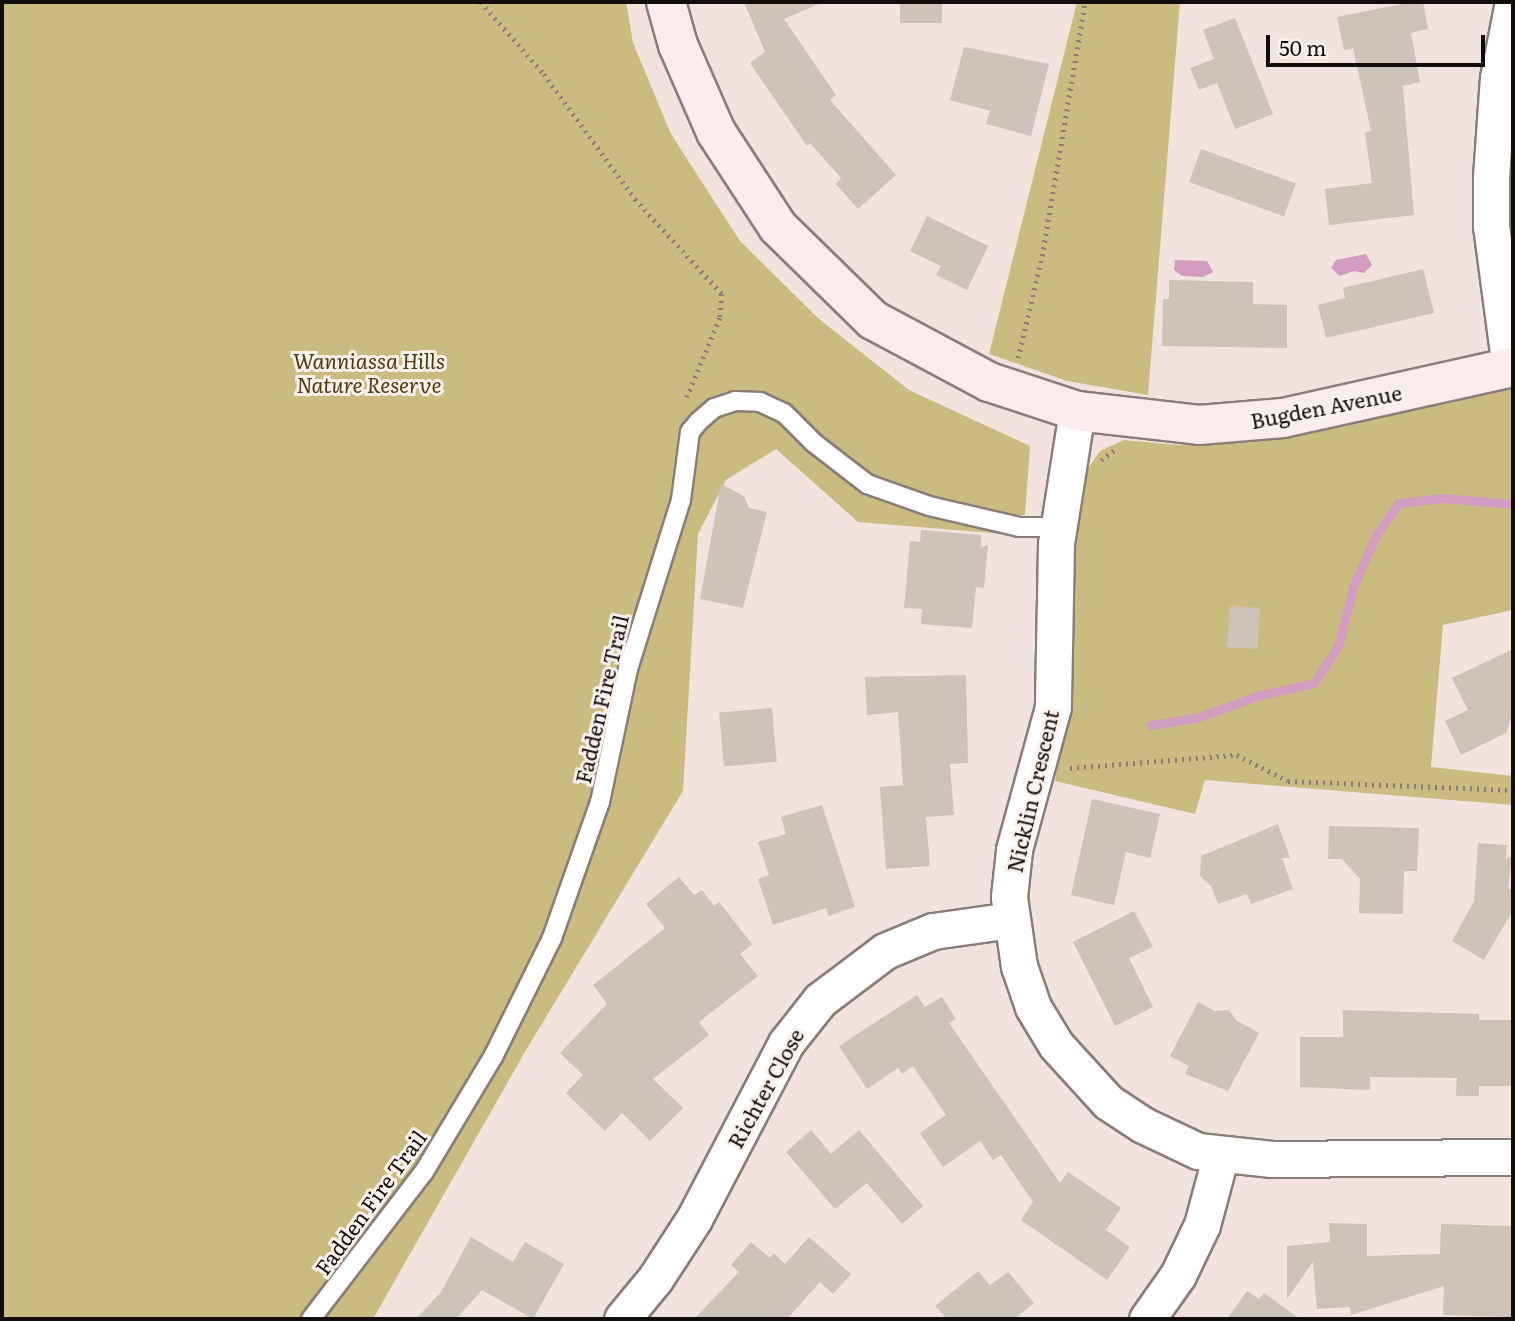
<!DOCTYPE html>
<style>
body{margin:0}
#map{position:relative;width:1515px;height:1321px;overflow:hidden;background:#f2e3de;font-family:Literata,serif}
div>[style]{position:absolute}
.green>*{inset:0;background:#cabc81}
.water>*{inset:0;background:#d29cc0}
.stream>*{height:9px;margin:-4.5px;padding:0 4.5px;transform-origin:4.5px;border-radius:4.5px;background:#d29cc0}
.building>*{inset:0;background:#cdc3b9;transform-origin:0 0}
.path>*{height:4.5px;margin-top:-2.25px;transform-origin:0;background:repeating-linear-gradient(90deg,#887e7b 0 2px,transparent 0 7px)}
.roads{filter:drop-shadow(2px 0 #8a7d78) drop-shadow(-2px 0 #8a7d78) drop-shadow(0 2px #8a7d78) drop-shadow(0 -2px #8a7d78)}
.lane>*{height:18px;margin:-9px;padding:0 9px;transform-origin:9px;border-radius:9px;background:#fff}
.street>*{height:35px;margin:-17.5px;padding:0 17.5px;transform-origin:17.5px;border-radius:17.5px;background:#fff}
.secondary>*{height:38px;margin:-19px;padding:0 19px;transform-origin:19px;border-radius:19px;background:#fbecee}
span{translate:-50% -50%;white-space:nowrap;text-align:center;line-height:1.15;-webkit-text-stroke:6px #fdf1ed;paint-order:stroke}
.park-label{font-size:21px;color:#473c0c;font-style:italic}
.street-label{font-size:21px;color:#120d0b}
.frame{position:absolute;inset:0;border:4px solid #120d0b;pointer-events:none}
.scale{position:absolute;left:1266px;top:35px;width:219px;height:32px;box-sizing:border-box;border:4px solid #120d0b;border-top:0;padding-left:9px;font-size:21px;line-height:24px;white-space:nowrap;color:#120d0b;-webkit-text-stroke:5px #fdf1ed;paint-order:stroke}
</style>
<div id="map">
<div class="green">
<div style="clip-path:polygon(2px 2px,626px 2px,633px 43px,671px 134px,740px 241px,819px 319px,909px 390px,1030px 446px,1025px 515px,1019px 515px,1016px 535px,858px 522px,776px 449px,726px 480px,698px 534px,683px 791px,526px 1050px,373px 1319px,2px 1319px)"></div>
<div style="clip-path:polygon(1077px 2px,1180px 2px,1148px 395px,1067px 381px,989px 354px)"></div>
<div style="clip-path:polygon(1513px 386px,1513px 610px,1443px 625px,1431px 767px,1513px 776px,1513px 805px,1205px 780px,1195px 814px,1055px 781px,1073px 684px,1073px 585px,1079px 512px,1087px 470px,1100px 451px,1124px 440px,1178px 445px,1255px 442px)"></div>
</div>
<div class="water">
<div style="clip-path:polygon(1366px 254px,1372px 265px,1364px 273px,1354px 271px,1340px 276px,1331px 268px,1336px 260px)"></div>
<div style="clip-path:polygon(1175px 260px,1207px 261px,1213px 272px,1203px 277px,1182px 276px,1174px 270px)"></div>
</div>
<div class="stream">
<div style="left:1151px;top:725px;width:46px;rotate:-8.8deg"></div>
<div style="left:1196px;top:718px;width:65px;rotate:-19.8deg"></div>
<div style="left:1257px;top:696px;width:58px;rotate:-12.8deg"></div>
<div style="left:1314px;top:683px;width:44px;rotate:-57deg"></div>
<div style="left:1338px;top:646px;width:61px;rotate:-75.7deg"></div>
<div style="left:1353px;top:587px;width:57px;rotate:-66.1deg"></div>
<div style="left:1376px;top:535px;width:39px;rotate:-55deg"></div>
<div style="left:1398px;top:503px;width:45px;rotate:-6.3deg"></div>
<div style="left:1443px;top:498px;width:70px;rotate:4.9deg"></div>
</div>
<div class="building">
<div style="clip-path:polygon(744px 2px,823px 2px,784px 19px,836px 95px,830px 100px,896px 175px,858px 209px,836px 184px,841px 178px,810px 143px,807px 146px,750px 63px,765px 52px)"></div>
<div style="left:900px;top:2px;width:42px;height:21px"></div>
<div style="clip-path:polygon(1412px 2px,1423px 2px,1428px 29px,1411px 33px,1420px 82px,1403px 86px,1414px 215px,1329px 225px,1325px 189px,1372px 183px,1365px 132px,1371px 131px,1353px 48px,1344px 50px,1337px 17px)"></div>
<div style="clip-path:polygon(1235px 18px,1273px 114px,1235px 129px,1217px 83px,1199px 90px,1190px 68px,1214px 59px,1203px 30px)"></div>
<div style="clip-path:polygon(964px 47px,1049px 64px,1031px 136px,986px 124px,990px 111px,950px 100px)"></div>
<div style="left:1201px;top:149px;width:101px;height:35px;rotate:20deg"></div>
<div style="clip-path:polygon(927px 216px,988px 246px,967px 290px,936px 275px,941px 266px,910px 251px)"></div>
<div style="clip-path:polygon(1423px 269px,1434px 313px,1326px 338px,1318px 305px,1345px 298px,1343px 288px)"></div>
<div style="clip-path:polygon(1169px 280px,1253px 282px,1253px 304px,1287px 305px,1287px 348px,1162px 346px,1163px 299px,1169px 299px)"></div>
<div style="clip-path:polygon(721px 484px,744px 496px,749px 508px,767px 512px,743px 608px,700px 599px)"></div>
<div style="clip-path:polygon(921px 530px,981px 535px,981px 547px,988px 545px,984px 588px,976px 587px,972px 628px,921px 624px,922px 609px,904px 608px,910px 541px,920px 542px)"></div>
<div style="left:1230px;top:606px;width:30px;height:41px;rotate:4deg"></div>
<div style="clip-path:polygon(1513px 649px,1513px 712px,1506px 733px,1461px 755px,1445px 721px,1468px 710px,1452px 678px)"></div>
<div style="clip-path:polygon(966px 675px,968px 763px,950px 764px,954px 815px,926px 817px,930px 866px,886px 869px,880px 787px,903px 785px,898px 712px,867px 715px,865px 677px)"></div>
<div style="left:772px;top:708px;width:54px;height:53px;rotate:85deg"></div>
<div style="clip-path:polygon(1092px 799px,1160px 814px,1150px 858px,1126px 852px,1114px 905px,1071px 895px)"></div>
<div style="clip-path:polygon(822px 805px,855px 907px,828px 916px,826px 908px,773px 925px,758px 879px,769px 875px,758px 842px,786px 834px,781px 817px)"></div>
<div style="clip-path:polygon(1278px 824px,1290px 858px,1282px 858px,1293px 889px,1251px 904px,1247px 894px,1218px 904px,1211px 886px,1200px 876px,1201px 856px)"></div>
<div style="clip-path:polygon(1329px 826px,1419px 828px,1417px 871px,1404px 871px,1403px 914px,1359px 913px,1360px 879px,1342px 859px,1328px 859px)"></div>
<div style="clip-path:polygon(1478px 843px,1507px 845px,1506px 859px,1512px 856px,1508px 888px,1513px 891px,1513px 910px,1484px 960px,1452px 941px,1474px 901px)"></div>
<div style="clip-path:polygon(679px 877px,694px 895px,702px 890px,714px 906px,719px 902px,752px 944px,740px 954px,758px 976px,699px 1022px,709px 1035px,653px 1079px,683px 1108px,650px 1141px,622px 1113px,605px 1131px,566px 1093px,583px 1075px,560px 1053px,607px 1004px,593px 985px,665px 928px,646px 904px)"></div>
<div style="clip-path:polygon(1134px 911px,1153px 947px,1129px 958px,1153px 1007px,1115px 1026px,1073px 942px)"></div>
<div style="clip-path:polygon(917px 995px,925px 1007px,942px 997px,956px 1019px,949px 1023px,1060px 1183px,1068px 1172px,1121px 1208px,1106px 1230px,1130px 1247px,1107px 1280px,1021px 1220px,1033px 1202px,1001px 1155px,993px 1160px,980px 1141px,943px 1167px,920px 1133px,946px 1115px,913px 1066px,902px 1074px,898px 1068px,867px 1089px,839px 1046px)"></div>
<div style="clip-path:polygon(1198px 1002px,1215px 1011px,1229px 1010px,1237px 1021px,1259px 1033px,1228px 1091px,1185px 1074px,1189px 1066px,1170px 1056px)"></div>
<div style="clip-path:polygon(1343px 1010px,1479px 1014px,1479px 1020px,1513px 1020px,1513px 1086px,1479px 1086px,1479px 1096px,1456px 1096px,1457px 1078px,1370px 1077px,1370px 1090px,1300px 1087px,1300px 1037px,1343px 1037px)"></div>
<div style="clip-path:polygon(811px 1130px,831px 1154px,859px 1130px,923px 1206px,902px 1224px,867px 1183px,835px 1209px,786px 1152px)"></div>
<div style="clip-path:polygon(1329px 1223px,1367px 1224px,1367px 1256px,1440px 1254px,1441px 1224px,1513px 1226px,1513px 1317px,1443px 1315px,1444px 1286px,1351px 1315px,1350px 1307px,1317px 1309px,1313px 1262px,1287px 1299px,1287px 1246px,1330px 1242px)"></div>
<div style="clip-path:polygon(471px 1237px,513px 1262px,525px 1242px,564px 1264px,533px 1319px,482px 1290px,456px 1319px,416px 1319px,441px 1292px)"></div>
<div style="clip-path:polygon(809px 1237px,851px 1274px,833px 1294px,820px 1282px,787px 1319px,694px 1319px,739px 1272px,731px 1265px,751px 1242px,770px 1258px,774px 1253px,785px 1264px)"></div>
<div style="clip-path:polygon(978px 1271px,990px 1285px,1008px 1272px,1034px 1303px,1014px 1319px,947px 1319px,935px 1306px)"></div>
<div style="clip-path:polygon(1247px 1291px,1259px 1299px,1264px 1293px,1300px 1319px,1227px 1319px)"></div>
</div>
<div class="path">
<div style="left:481px;top:2px;width:96px;rotate:48.8deg"></div>
<div style="left:544px;top:74px;width:155px;rotate:53.9deg"></div>
<div style="left:635px;top:199px;width:129px;rotate:47.5deg"></div>
<div style="left:722px;top:294px;width:24px;rotate:95deg"></div>
<div style="left:720px;top:318px;width:89px;rotate:112.5deg"></div>
<div style="left:1018px;top:358px;width:105px;rotate:-76.8deg"></div>
<div style="left:1042px;top:256px;width:258px;rotate:-80.4deg"></div>
<div style="left:1101px;top:460px;width:19px;rotate:-36deg"></div>
<div style="left:1070px;top:768px;width:168px;rotate:-4.5deg"></div>
<div style="left:1237px;top:755px;width:57px;rotate:27deg"></div>
<div style="left:1288px;top:781px;width:225px;rotate:2.3deg"></div>
</div>
<div class="roads">
<div class="lane">
<div style="left:311px;top:1319px;width:185px;rotate:-52.5deg"></div>
<div style="left:424px;top:1172px;width:136px;rotate:-59.1deg"></div>
<div style="left:494px;top:1055px;width:131px;rotate:-63.6deg"></div>
<div style="left:552px;top:938px;width:144px;rotate:-70.6deg"></div>
<div style="left:600px;top:802px;width:136px;rotate:-78.1deg"></div>
<div style="left:628px;top:669px;width:177px;rotate:-72.6deg"></div>
<div style="left:681px;top:500px;width:69px;rotate:-82.5deg"></div>
<div style="left:690px;top:432px;width:13px;rotate:-51deg"></div>
<div style="left:698px;top:422px;width:21px;rotate:-41deg"></div>
<div style="left:714px;top:408px;width:22px;rotate:-18deg"></div>
<div style="left:735px;top:401px;width:25px;rotate:2deg"></div>
<div style="left:760px;top:402px;width:26px;rotate:25deg"></div>
<div style="left:784px;top:413px;width:42px;rotate:45deg"></div>
<div style="left:814px;top:443px;width:67px;rotate:37.7deg"></div>
<div style="left:867px;top:484px;width:66px;rotate:19.5deg"></div>
<div style="left:929px;top:506px;width:92px;rotate:13.1deg"></div>
<div style="left:1019px;top:527px;width:40px"></div>
</div>
<div class="street">
<div style="left:1510px;top:368px;width:143px;rotate:-97.6deg"></div>
<div style="left:1491px;top:226px;width:49px;rotate:-90deg"></div>
<div style="left:1491px;top:177px;width:99px;rotate:-86deg"></div>
<div style="left:1498px;top:78px;width:77px;rotate:-78.8deg"></div>
<div style="left:1077px;top:411px;width:135px;rotate:99deg"></div>
<div style="left:1056px;top:544px;width:163px;rotate:91.1deg"></div>
<div style="left:1053px;top:707px;width:148px;rotate:105.3deg"></div>
<div style="left:1014px;top:850px;width:47px;rotate:96.1deg"></div>
<div style="left:1009px;top:897px;width:70px;rotate:81.8deg"></div>
<div style="left:1019px;top:966px;width:43px;rotate:71.1deg"></div>
<div style="left:1033px;top:1007px;width:44px;rotate:58.8deg"></div>
<div style="left:1056px;top:1045px;width:77px;rotate:47.6deg"></div>
<div style="left:1108px;top:1102px;width:42px;rotate:33.3deg"></div>
<div style="left:1143px;top:1125px;width:61px;rotate:25.3deg"></div>
<div style="left:1198px;top:1151px;width:74px;rotate:6.2deg"></div>
<div style="left:1272px;top:1159px;width:241px;rotate:-0.5deg"></div>
<div style="left:622px;top:1319px;width:52px;rotate:-50.5deg"></div>
<div style="left:655px;top:1279px;width:72px;rotate:-57deg"></div>
<div style="left:694px;top:1219px;width:199px;rotate:-62.4deg"></div>
<div style="left:786px;top:1043px;width:55px;rotate:-51.7deg"></div>
<div style="left:820px;top:1000px;width:81px;rotate:-37deg"></div>
<div style="left:885px;top:951px;width:52px;rotate:-22.6deg"></div>
<div style="left:933px;top:931px;width:79px;rotate:-8deg"></div>
<div style="left:1147px;top:1319px;width:54px;rotate:-54.8deg"></div>
<div style="left:1178px;top:1275px;width:55px;rotate:-64.4deg"></div>
<div style="left:1202px;top:1225px;width:73px;rotate:-75deg"></div>
</div>
<div class="secondary">
<div style="left:666px;top:2px;width:45px;rotate:74.4deg"></div>
<div style="left:678px;top:45px;width:95px;rotate:66.4deg"></div>
<div style="left:716px;top:132px;width:113px;rotate:56.9deg"></div>
<div style="left:778px;top:227px;width:133px;rotate:44.4deg"></div>
<div style="left:873px;top:320px;width:132px;rotate:28.1deg"></div>
<div style="left:989px;top:382px;width:93px;rotate:18.2deg"></div>
<div style="left:1077px;top:411px;width:123px;rotate:6.5deg"></div>
<div style="left:1199px;top:425px;width:84px;rotate:-4.8deg"></div>
<div style="left:1283px;top:418px;width:236px;rotate:-12.5deg"></div>
</div>
</div>
<div class="park-label">
<span style="left:369px;top:372px">Wanniassa Hills<br>Nature Reserve</span>
</div>
<div class="street-label">
<span style="left:1326px;top:406px;rotate:-11deg">Bugden Avenue</span>
<span style="left:601px;top:699px;rotate:-77deg">Fadden Fire Trail</span>
<span style="left:1032px;top:791px;rotate:-77deg">Nicklin Crescent</span>
<span style="left:765px;top:1088px;rotate:-61deg">Richter Close</span>
<span style="left:370px;top:1202px;rotate:-54deg">Fadden Fire Trail</span>
</div>
<div class="frame"></div>
<div class="scale">50 m</div>
</div>
